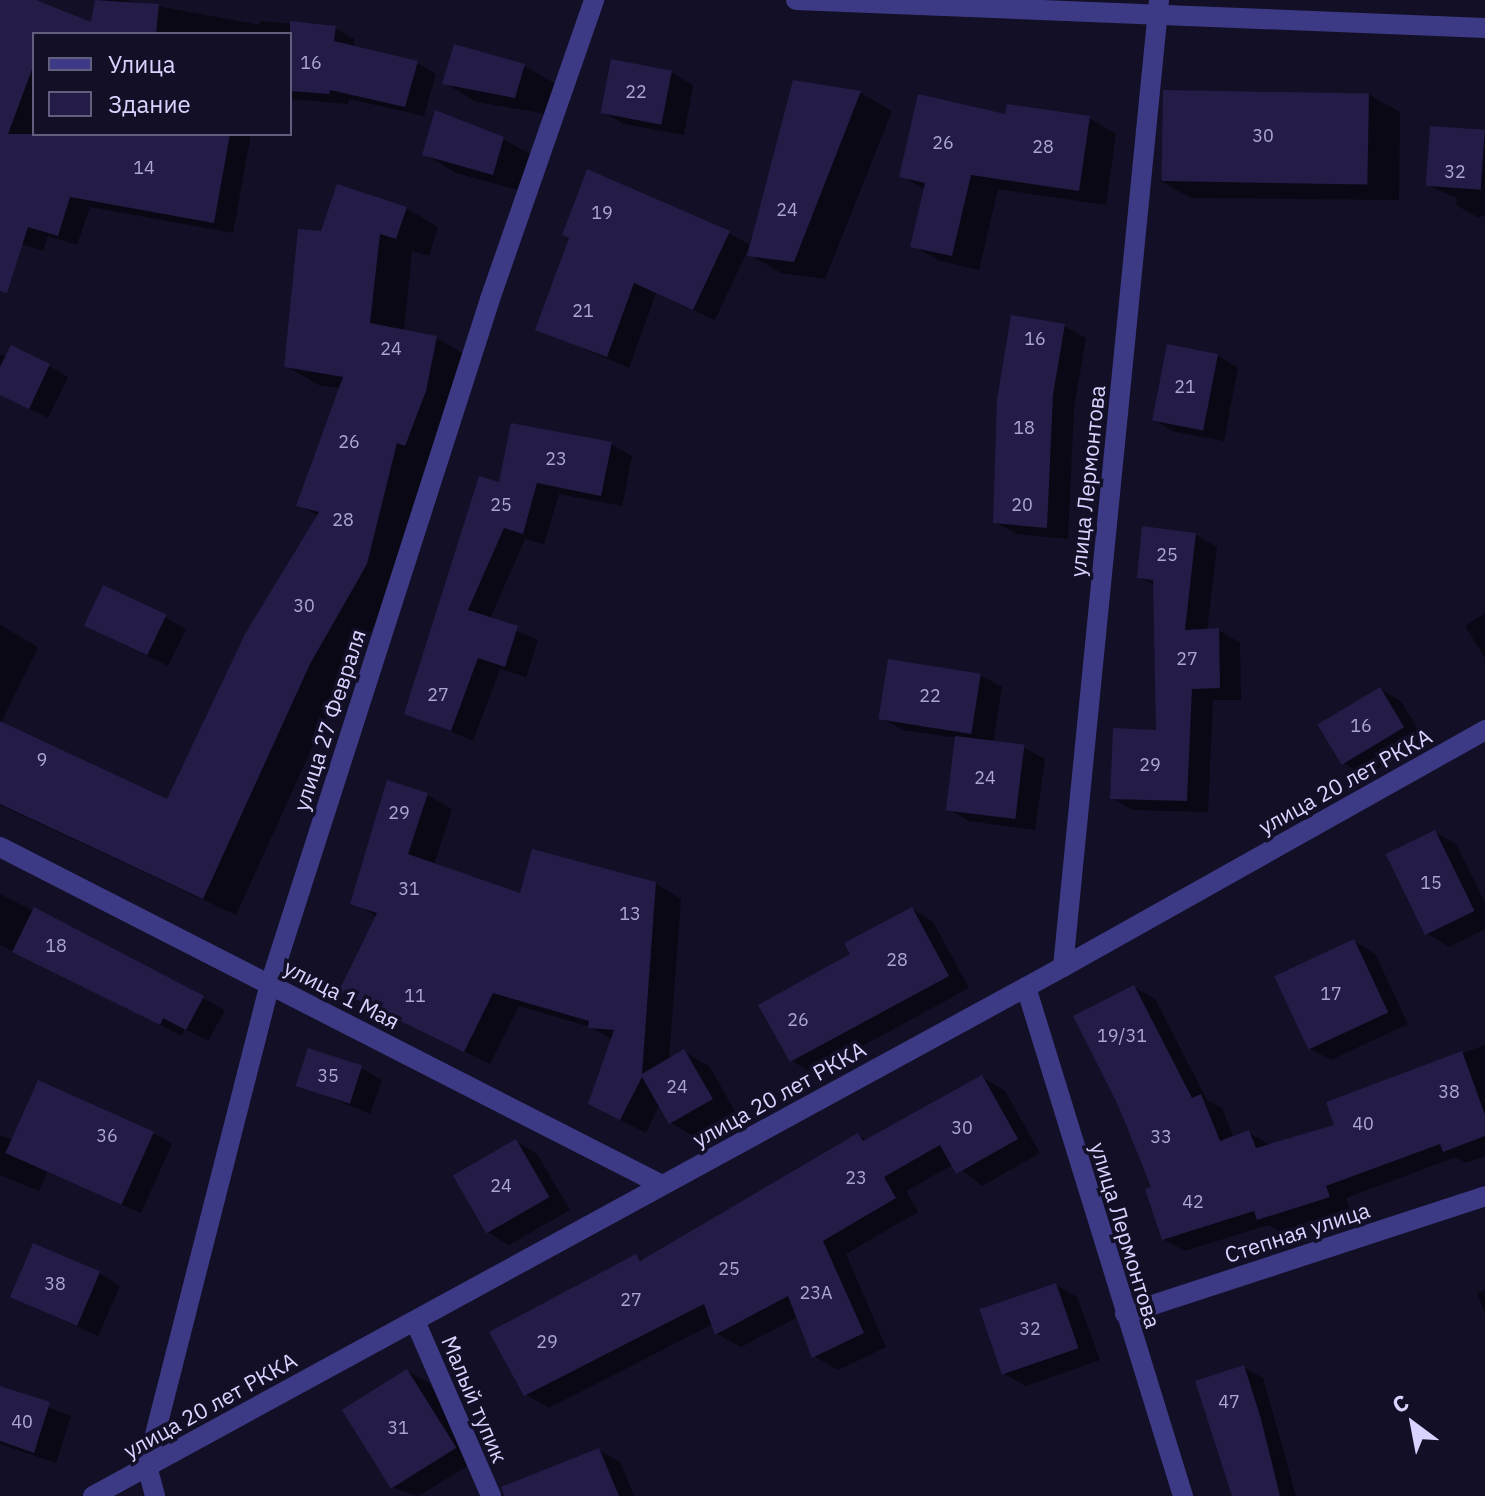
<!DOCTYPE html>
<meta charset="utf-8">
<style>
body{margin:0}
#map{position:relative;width:1485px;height:1496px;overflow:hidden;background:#130f26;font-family:"IBM Plex Sans",sans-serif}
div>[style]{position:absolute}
.shadow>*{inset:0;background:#0007}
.building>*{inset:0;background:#241b47;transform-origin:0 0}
.service>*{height:20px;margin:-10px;padding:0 10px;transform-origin:10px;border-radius:10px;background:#3d3a85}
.minor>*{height:20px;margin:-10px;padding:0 10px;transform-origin:10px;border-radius:10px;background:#3d3a85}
.tertiary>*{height:20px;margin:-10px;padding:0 10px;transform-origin:10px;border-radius:10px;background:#3d3a85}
span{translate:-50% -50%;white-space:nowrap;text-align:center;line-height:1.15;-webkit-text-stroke:7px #130f26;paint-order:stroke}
.number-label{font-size:18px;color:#aca6d1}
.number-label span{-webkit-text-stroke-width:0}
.street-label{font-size:22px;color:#d9d4ff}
.legend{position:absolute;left:32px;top:32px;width:260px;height:104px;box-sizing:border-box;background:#130f26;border:2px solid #625e7d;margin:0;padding:10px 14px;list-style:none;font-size:24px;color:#d9d4ff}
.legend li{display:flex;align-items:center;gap:16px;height:40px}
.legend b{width:40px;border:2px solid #625e7d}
.north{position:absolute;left:1373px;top:1384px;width:80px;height:80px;-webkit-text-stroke:6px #130f26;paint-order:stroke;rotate:328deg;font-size:22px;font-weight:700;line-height:32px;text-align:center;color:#d9d4ff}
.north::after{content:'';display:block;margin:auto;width:28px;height:36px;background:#d9d4ff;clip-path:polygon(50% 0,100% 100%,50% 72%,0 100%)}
</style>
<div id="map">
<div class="shadow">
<div style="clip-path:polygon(0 0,30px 0,93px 24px,97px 0,124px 0,260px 25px,261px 21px,335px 28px,354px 39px,353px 48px,417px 63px,436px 74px,424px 116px,349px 99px,348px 104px,290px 99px,290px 34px,34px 34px,34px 134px,251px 134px,233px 233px,90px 207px,77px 245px,48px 236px,43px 251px,0 237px)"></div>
<div style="clip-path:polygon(524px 66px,556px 84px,547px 114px,476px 102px,445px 83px)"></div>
<div style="clip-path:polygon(672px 73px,693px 85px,684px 135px,624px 124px,603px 112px)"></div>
<div style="clip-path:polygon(795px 82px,861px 93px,892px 111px,825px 279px,781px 273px,750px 255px)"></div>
<div style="clip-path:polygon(1368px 94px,1400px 112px,1399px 200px,1191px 198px,1159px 180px)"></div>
<div style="clip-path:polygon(1007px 117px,1089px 118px,1116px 134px,1106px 205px,998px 189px,979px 270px,940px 261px,913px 246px,926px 190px,902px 176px)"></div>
<div style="clip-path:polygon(1432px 128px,1485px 132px,1485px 216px,1477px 217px,1456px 205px,1457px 198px,1427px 185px)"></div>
<div style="clip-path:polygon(503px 139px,535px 157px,525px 192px,456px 173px,425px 154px)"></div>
<div style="clip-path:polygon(406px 208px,438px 227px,429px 256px,412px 251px,404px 331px,436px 338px,469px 357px,399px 583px,342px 682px,236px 915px,0 805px,0 625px,38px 647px,1px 723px,168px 801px,318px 516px,299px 505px,341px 388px,319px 385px,286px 366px,323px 234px)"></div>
<div style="clip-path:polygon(729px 233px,750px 245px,715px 320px,656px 293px,629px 368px,537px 329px)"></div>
<div style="clip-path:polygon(1064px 326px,1086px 338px,1074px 408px,1068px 539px,1017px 534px,995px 522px)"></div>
<div style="clip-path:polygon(0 355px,49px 366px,68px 377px,48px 418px,0 394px)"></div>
<div style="clip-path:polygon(1217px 355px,1238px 368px,1224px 441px,1175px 432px,1154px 420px)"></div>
<div style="clip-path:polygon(611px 444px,632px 456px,622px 506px,559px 494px,544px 544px,525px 539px,490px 619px,538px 640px,526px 677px,500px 669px,473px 741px,407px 713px,501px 485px)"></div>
<div style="clip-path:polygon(1196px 535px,1217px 547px,1207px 631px,1218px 630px,1240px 643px,1241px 700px,1213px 700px,1208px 812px,1133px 810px,1112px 798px,1158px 732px,1156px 586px,1139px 577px)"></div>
<div style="clip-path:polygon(1485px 613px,1485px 658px,1465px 626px)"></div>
<div style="clip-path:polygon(165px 617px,186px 629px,168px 666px,107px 636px)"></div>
<div style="clip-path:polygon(980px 675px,1002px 687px,993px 743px,1023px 747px,1045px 759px,1035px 830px,969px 821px,948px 809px,957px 738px,903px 730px,881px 718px)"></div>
<div style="clip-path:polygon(1380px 689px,1401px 701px,1424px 740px,1365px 776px,1343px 763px)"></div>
<div style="clip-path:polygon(427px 795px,452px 809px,434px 865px,522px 895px,656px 884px,681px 899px,669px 1061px,684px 1052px,709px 1066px,736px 1113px,695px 1137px,670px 1122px,660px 1104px,646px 1133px,615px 1117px,613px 1040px,590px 1027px,519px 1006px,490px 1064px,342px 991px,378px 917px,353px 903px)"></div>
<div style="clip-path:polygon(1435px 832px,1456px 844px,1485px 903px,1485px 929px,1449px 947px,1428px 934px)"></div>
<div style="clip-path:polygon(0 894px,225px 1010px,208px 1041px,185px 1029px,182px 1036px,0 945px)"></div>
<div style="clip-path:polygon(912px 909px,933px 922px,969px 988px,813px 1073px,792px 1061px,853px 955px)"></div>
<div style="clip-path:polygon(1354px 941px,1375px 954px,1408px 1024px,1331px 1060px,1309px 1048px)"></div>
<div style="clip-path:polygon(1134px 987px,1155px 999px,1207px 1100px,1222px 1108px,1234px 1138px,1249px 1133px,1270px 1145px,1336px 1126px,1328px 1103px,1485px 1045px,1485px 1156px,1466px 1163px,1456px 1157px,1346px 1198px,1350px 1209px,1280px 1231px,1268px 1225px,1185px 1251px,1163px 1239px)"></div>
<div style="clip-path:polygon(361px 1068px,382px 1080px,370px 1114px,297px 1084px)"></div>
<div style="clip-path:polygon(982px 1077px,1005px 1091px,1040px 1153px,982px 1186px,954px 1164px,906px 1191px,918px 1212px,846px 1254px,886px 1347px,838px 1370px,814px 1356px,798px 1317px,741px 1347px,717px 1334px,713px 1324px,549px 1408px,525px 1394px,636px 1256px,644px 1261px,858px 1135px,868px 1141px)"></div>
<div style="clip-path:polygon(153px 1133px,172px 1144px,141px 1213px,47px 1172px,39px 1191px,0 1175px,0 1135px,14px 1140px)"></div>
<div style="clip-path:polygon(516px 1141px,537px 1154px,570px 1210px,509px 1245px,487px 1232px)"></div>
<div style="clip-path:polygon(99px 1273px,120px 1286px,98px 1336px,12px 1296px)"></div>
<div style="clip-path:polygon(1056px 1285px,1077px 1297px,1100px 1360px,1026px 1386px,1005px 1374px)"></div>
<div style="clip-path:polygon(1485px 1290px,1485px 1313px,1477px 1293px)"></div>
<div style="clip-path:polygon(1243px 1367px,1263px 1378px,1296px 1496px,1233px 1496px)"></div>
<div style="clip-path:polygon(407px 1371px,429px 1383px,476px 1461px,418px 1496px,391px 1487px)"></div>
<div style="clip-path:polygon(0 1388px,71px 1416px,56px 1463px,0 1444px)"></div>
<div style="clip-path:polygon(599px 1450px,620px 1462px,634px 1496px,515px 1496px)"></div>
</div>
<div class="building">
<div style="clip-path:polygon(0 0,36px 0,91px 22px,95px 0,159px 4px,156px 34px,34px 34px,34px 64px,8px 134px,230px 134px,214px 223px,70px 197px,58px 236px,28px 227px,7px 293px,0 291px)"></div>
<div style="clip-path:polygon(290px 21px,336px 26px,334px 41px,418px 61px,405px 107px,330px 90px,329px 94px,290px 91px)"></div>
<div style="clip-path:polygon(454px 44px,525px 64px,515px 98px,442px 84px)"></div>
<div style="left:611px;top:59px;width:62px;height:55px;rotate:11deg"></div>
<div style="clip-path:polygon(793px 80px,861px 91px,794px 262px,747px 256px)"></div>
<div style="left:1163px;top:90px;width:206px;height:91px;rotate:1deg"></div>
<div style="clip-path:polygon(918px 94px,1005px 114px,1007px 104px,1090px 116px,1079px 191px,971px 175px,952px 256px,910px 247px,925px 183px,899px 177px)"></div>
<div style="clip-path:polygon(435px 110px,504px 137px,493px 175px,422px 155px)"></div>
<div style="left:1430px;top:126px;width:55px;height:60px;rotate:4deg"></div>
<div style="clip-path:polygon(587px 169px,730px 231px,693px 310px,634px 283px,607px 357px,535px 330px,569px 238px,562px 235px)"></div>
<div style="clip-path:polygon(337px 184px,407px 207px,396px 239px,380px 234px,370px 323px,437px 336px,426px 391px,405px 446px,397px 443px,367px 564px,310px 664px,203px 899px,0 804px,0 721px,167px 799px,245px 634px,319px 512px,296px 506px,343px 377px,284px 367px,298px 229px,321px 231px)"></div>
<div style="clip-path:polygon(1011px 315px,1065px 324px,1053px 395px,1047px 528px,993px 523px,997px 399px)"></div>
<div style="left:1167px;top:344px;width:52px;height:78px;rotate:11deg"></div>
<div style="clip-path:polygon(11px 345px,50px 364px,29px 409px,0 395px,0 367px)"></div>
<div style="clip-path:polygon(511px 423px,612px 442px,601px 496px,537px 483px,523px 534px,504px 528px,468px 610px,518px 626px,505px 667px,478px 658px,451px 731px,404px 714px,479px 476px,499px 482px)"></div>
<div style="clip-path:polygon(1142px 526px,1196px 533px,1185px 630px,1219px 628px,1220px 688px,1192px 689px,1187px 801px,1110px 799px,1113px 728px,1156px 730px,1153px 580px,1137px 578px)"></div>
<div style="left:103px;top:585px;width:70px;height:45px;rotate:25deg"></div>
<div style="left:888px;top:659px;width:94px;height:61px;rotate:9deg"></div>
<div style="left:1380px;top:687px;width:47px;height:73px;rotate:59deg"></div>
<div style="left:955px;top:736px;width:70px;height:75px;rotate:7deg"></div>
<div style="clip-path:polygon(387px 780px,428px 793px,408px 854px,520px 893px,532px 849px,656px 882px,642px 1074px,684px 1049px,713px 1099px,669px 1124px,642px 1077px,620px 1120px,588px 1104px,614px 1030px,588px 1028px,589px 1021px,493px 993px,464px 1052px,339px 991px,377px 913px,350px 904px)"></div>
<div style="left:1435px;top:830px;width:90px;height:55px;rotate:64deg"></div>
<div style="clip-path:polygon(34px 907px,204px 996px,186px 1030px,163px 1018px,160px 1025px,12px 952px)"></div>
<div style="clip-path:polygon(912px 907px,949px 976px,790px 1062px,758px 1005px,850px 954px,844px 943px)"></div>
<div style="left:1354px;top:939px;width:81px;height:88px;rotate:65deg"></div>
<div style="clip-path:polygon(1134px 985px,1192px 1098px,1201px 1094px,1220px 1141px,1249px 1130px,1256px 1148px,1334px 1125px,1326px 1102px,1462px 1051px,1485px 1115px,1485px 1136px,1443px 1152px,1440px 1144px,1326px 1186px,1330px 1197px,1257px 1220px,1254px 1211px,1162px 1240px,1145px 1189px,1151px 1187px,1118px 1105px,1073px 1016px)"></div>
<div style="left:308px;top:1048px;width:57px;height:40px;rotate:18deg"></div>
<div style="clip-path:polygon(982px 1075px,1018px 1139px,956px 1174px,940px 1145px,884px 1177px,896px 1198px,823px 1241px,864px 1333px,812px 1358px,788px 1296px,715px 1335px,704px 1304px,524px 1396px,489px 1332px,636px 1254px,640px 1261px,858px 1133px,863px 1141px)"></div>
<div style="left:38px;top:1080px;width:127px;height:80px;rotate:24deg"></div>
<div style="left:516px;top:1139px;width:67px;height:73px;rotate:60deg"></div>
<div style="left:33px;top:1243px;width:73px;height:59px;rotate:23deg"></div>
<div style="left:1056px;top:1283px;width:69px;height:81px;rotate:71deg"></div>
<div style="clip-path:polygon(1244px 1365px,1261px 1419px,1280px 1496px,1232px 1496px,1195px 1381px)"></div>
<div style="left:407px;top:1369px;width:93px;height:77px;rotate:58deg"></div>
<div style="clip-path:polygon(0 1386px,50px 1402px,34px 1453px,0 1441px)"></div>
<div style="clip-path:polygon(599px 1448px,619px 1496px,504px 1496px,501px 1487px)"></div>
</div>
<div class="service">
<div style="left:415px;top:1321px;width:191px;rotate:66.5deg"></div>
</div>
<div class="minor">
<div style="left:0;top:847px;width:743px;rotate:27.05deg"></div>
<div style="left:1063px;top:967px;width:972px;rotate:-84.33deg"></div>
<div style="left:1026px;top:987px;width:533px;rotate:72.86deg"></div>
<div style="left:1125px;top:1314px;width:379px;rotate:-18.1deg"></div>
<div style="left:147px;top:1466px;width:31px;rotate:75deg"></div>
</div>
<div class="tertiary">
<div style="left:796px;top:0;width:690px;rotate:2.33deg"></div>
<div style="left:147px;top:1466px;width:497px;rotate:-75.7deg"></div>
<div style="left:270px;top:984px;width:719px;rotate:-72.19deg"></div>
<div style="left:490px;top:299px;width:317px;rotate:-70.8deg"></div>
<div style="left:93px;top:1496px;width:1105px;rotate:-28.61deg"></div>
<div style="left:1063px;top:967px;width:484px;rotate:-29.3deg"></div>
</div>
<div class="number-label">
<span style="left:311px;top:63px">16</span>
<span style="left:636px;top:92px">22</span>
<span style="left:1263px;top:136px">30</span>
<span style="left:943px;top:143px">26</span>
<span style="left:1043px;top:147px">28</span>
<span style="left:144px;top:168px">14</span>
<span style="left:1455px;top:172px">32</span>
<span style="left:787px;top:210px">24</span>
<span style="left:602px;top:213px">19</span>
<span style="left:583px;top:311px">21</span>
<span style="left:1035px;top:339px">16</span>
<span style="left:391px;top:349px">24</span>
<span style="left:1185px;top:387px">21</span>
<span style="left:1024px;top:428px">18</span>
<span style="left:349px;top:442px">26</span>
<span style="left:556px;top:459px">23</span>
<span style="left:501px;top:505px">25</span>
<span style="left:1022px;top:505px">20</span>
<span style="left:343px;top:520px">28</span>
<span style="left:1167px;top:555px">25</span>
<span style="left:304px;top:606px">30</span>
<span style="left:1187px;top:659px">27</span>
<span style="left:438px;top:695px">27</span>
<span style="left:930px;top:696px">22</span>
<span style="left:1361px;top:726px">16</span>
<span style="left:42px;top:760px">9</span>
<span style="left:1150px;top:765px">29</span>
<span style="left:985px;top:778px">24</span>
<span style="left:399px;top:813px">29</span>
<span style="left:1431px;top:883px">15</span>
<span style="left:409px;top:889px">31</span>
<span style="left:630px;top:914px">13</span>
<span style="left:56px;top:946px">18</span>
<span style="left:897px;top:960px">28</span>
<span style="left:1331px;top:994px">17</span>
<span style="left:415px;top:996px">11</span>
<span style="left:798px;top:1020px">26</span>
<span style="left:1122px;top:1036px">19/31</span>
<span style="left:328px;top:1076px">35</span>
<span style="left:677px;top:1087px">24</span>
<span style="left:1449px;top:1092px">38</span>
<span style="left:1363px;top:1124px">40</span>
<span style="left:962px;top:1128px">30</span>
<span style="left:107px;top:1136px">36</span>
<span style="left:1161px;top:1137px">33</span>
<span style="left:856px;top:1178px">23</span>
<span style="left:501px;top:1186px">24</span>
<span style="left:1193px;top:1202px">42</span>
<span style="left:729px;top:1269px">25</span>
<span style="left:55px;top:1284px">38</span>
<span style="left:816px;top:1293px">23А</span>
<span style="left:631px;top:1300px">27</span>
<span style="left:1030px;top:1329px">32</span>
<span style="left:547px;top:1342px">29</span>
<span style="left:1229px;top:1402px">47</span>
<span style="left:22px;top:1422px">40</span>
<span style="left:398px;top:1428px">31</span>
</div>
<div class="street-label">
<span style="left:1087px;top:481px;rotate:-84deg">улица Лермонтова</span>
<span style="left:329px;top:720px;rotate:-72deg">улица 27 Февраля</span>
<span style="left:1345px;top:781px;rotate:-29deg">улица 20 лет РККА</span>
<span style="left:342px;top:994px;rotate:27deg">улица 1 Мая</span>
<span style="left:779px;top:1094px;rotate:-29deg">улица 20 лет РККА</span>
<span style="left:1297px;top:1232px;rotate:-18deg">Степная улица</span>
<span style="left:1126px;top:1235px;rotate:73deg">улица Лермонтова</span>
<span style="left:475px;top:1399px;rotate:67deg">Малый тупик</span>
<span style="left:210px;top:1405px;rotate:-29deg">улица 20 лет РККА</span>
</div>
<ul class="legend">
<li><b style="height:10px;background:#3d3a85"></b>Улица</li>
<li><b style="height:22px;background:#241b47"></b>Здание</li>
</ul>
<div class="north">С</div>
</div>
